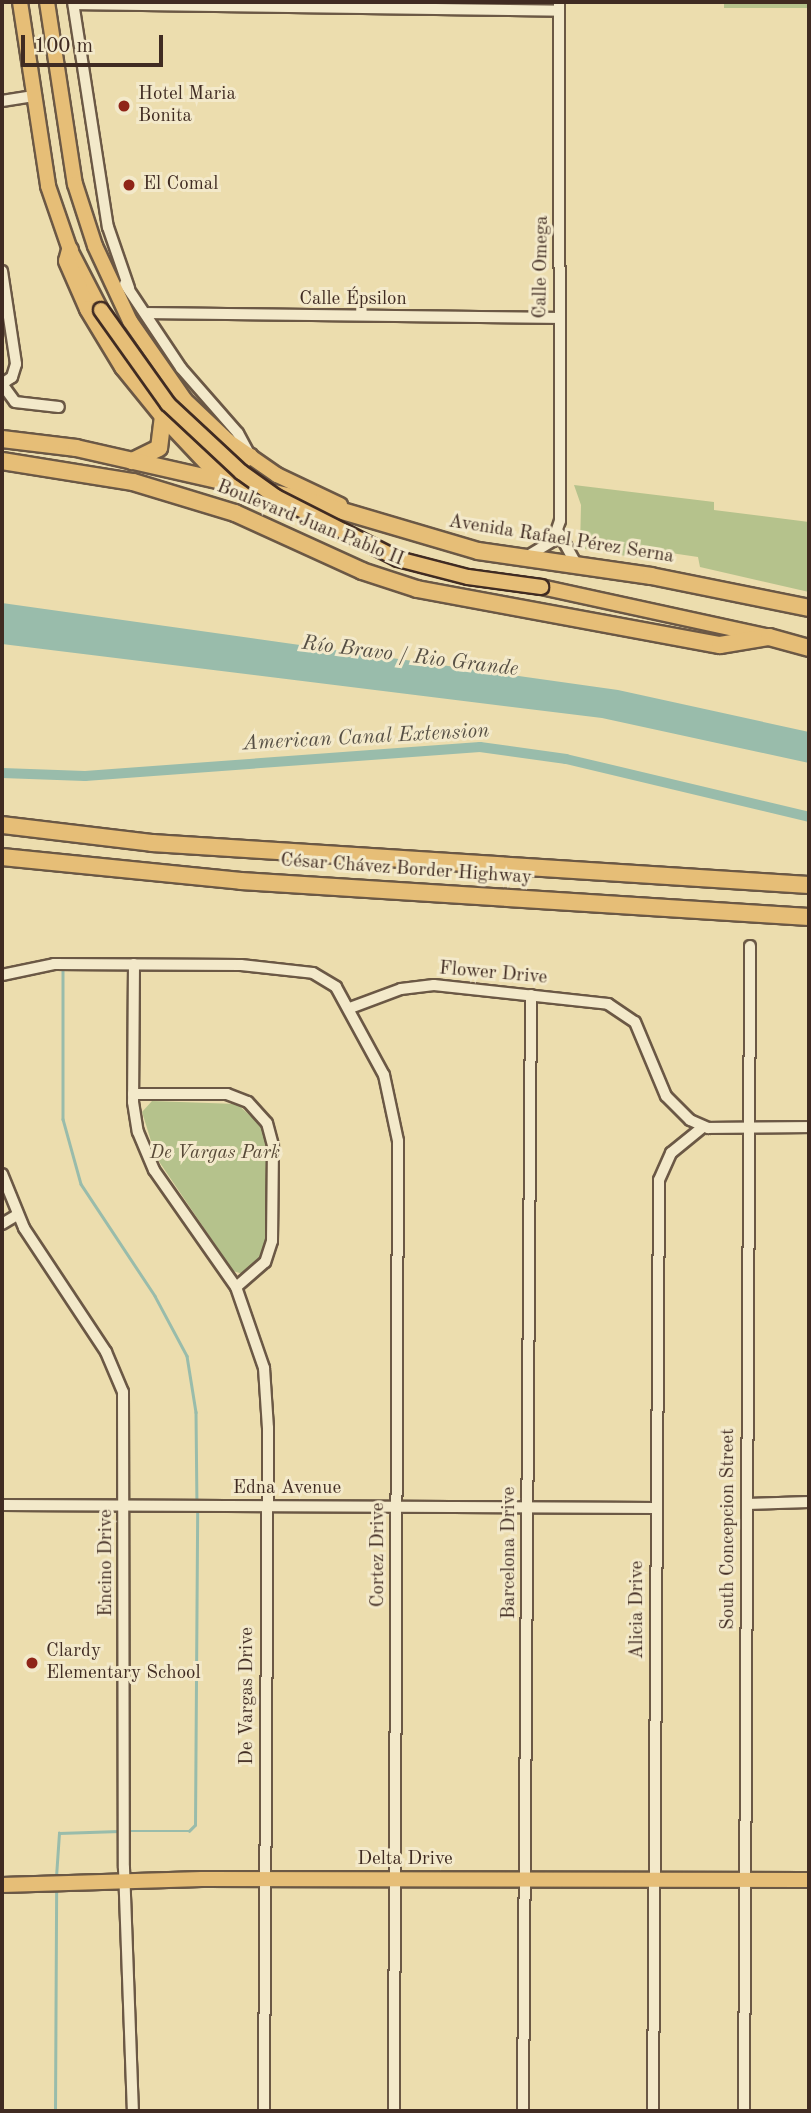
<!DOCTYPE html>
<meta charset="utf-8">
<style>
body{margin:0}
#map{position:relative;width:811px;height:2113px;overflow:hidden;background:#ecddae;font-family:"Old Standard TT",serif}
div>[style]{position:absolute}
.green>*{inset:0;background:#b5c28c;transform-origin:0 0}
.water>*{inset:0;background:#99bcab}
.stream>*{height:2.5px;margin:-1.25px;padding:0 1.25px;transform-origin:1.25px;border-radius:1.25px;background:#99bcab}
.canal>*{height:10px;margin:-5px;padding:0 5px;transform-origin:5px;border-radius:5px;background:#99bcab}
.roads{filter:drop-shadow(2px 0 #6b5845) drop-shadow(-2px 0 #6b5845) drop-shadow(0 2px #6b5845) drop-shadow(0 -2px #6b5845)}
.minor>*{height:10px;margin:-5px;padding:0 5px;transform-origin:5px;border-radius:5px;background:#f3e9ca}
.major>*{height:14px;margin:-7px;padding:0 7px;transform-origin:7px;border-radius:7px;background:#e6be77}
.highway>*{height:16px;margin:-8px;padding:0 8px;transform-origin:8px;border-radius:8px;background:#e6be77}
.bridges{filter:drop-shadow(2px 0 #402b22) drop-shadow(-2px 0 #402b22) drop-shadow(0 2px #402b22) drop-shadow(0 -2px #402b22)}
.major-bridge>*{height:14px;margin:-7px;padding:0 7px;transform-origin:7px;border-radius:7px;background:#e6be77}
.dots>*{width:19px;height:19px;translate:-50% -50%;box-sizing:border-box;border:4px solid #f3e9ca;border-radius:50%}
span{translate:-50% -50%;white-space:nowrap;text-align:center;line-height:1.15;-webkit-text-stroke:6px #f3e9ca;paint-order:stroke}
.poi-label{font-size:19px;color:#402b22}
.left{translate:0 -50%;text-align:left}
.street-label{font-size:19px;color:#402b22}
.park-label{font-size:19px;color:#574937;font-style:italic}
.water-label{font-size:21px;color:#564f44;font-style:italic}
.frame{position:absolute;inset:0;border:4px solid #402b22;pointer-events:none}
.scale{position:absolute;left:21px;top:35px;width:142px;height:32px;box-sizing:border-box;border:4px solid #402b22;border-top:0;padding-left:9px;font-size:21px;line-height:24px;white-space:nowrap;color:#402b22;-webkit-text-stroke:5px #f3e9ca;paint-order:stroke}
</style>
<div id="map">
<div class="green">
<div style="left:724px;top:2px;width:85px;height:6px"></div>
<div style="clip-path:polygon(574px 485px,714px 502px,714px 510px,809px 522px,809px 592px,700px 567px,698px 557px,644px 549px,637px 558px,580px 548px,581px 505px)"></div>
<div style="clip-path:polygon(152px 1101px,237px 1104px,262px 1126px,267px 1142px,267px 1244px,258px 1265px,243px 1274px,233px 1271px,156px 1157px,142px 1112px)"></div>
</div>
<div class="water">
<div style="clip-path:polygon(2px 603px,618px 690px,809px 732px,809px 763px,602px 718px,2px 644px)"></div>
</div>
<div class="stream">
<div style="left:63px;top:968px;width:151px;rotate:90deg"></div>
<div style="left:63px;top:1119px;width:67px;rotate:74.5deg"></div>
<div style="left:81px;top:1184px;width:134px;rotate:56.5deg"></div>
<div style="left:155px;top:1296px;width:68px;rotate:61.9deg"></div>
<div style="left:187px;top:1356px;width:57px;rotate:80.9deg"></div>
<div style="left:196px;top:1412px;width:90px;rotate:89.4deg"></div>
<div style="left:126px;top:1831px;width:63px"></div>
<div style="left:189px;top:1831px;width:8px;rotate:-45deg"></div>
<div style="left:195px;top:1825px;width:316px;rotate:-89.6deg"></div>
<div style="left:56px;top:1877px;width:44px;rotate:-86.1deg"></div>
<div style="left:59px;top:1833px;width:60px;rotate:-1.9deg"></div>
<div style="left:55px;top:2111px;width:224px;rotate:-89.7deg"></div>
</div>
<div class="canal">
<div style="left:2px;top:773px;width:83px;rotate:2.1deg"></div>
<div style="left:85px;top:776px;width:396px;rotate:-4.2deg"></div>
<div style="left:480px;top:747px;width:87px;rotate:7.9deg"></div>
<div style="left:566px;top:759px;width:250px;rotate:13.4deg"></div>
</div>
<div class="roads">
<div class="minor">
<div style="left:73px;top:2px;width:228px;rotate:81.2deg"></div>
<div style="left:108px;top:227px;width:65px;rotate:71deg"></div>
<div style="left:74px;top:4px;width:485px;rotate:0.8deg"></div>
<div style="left:2px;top:101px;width:32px;rotate:-9deg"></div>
<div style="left:2px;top:271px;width:94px;rotate:81.4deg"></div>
<div style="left:16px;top:364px;width:14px;rotate:107deg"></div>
<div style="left:12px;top:377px;width:12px;rotate:145deg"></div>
<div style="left:125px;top:284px;width:101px;rotate:56.3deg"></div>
<div style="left:181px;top:368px;width:86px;rotate:48.8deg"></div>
<div style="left:238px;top:433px;width:26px;rotate:62deg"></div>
<div style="left:148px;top:313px;width:411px;rotate:0.7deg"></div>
<div style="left:2px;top:384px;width:22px;rotate:54deg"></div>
<div style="left:15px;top:402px;width:44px;rotate:6.5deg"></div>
<div style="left:559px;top:533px;width:38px;rotate:61deg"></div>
<div style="left:526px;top:557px;width:31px;rotate:-31deg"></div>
<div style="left:553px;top:541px;width:21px;rotate:-71deg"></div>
<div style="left:560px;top:521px;width:519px;rotate:-90.11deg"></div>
<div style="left:134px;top:964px;width:138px;rotate:90.4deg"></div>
<div style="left:133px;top:1102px;width:30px;rotate:81deg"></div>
<div style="left:138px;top:1132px;width:41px;rotate:67.2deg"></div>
<div style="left:154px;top:1170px;width:143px;rotate:55deg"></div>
<div style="left:236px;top:1287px;width:86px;rotate:70.9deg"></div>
<div style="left:264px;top:1368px;width:60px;rotate:86.2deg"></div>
<div style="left:268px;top:1428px;width:683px;rotate:90.34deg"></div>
<div style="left:2px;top:975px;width:53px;rotate:-11.9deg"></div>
<div style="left:54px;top:964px;width:187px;rotate:0.3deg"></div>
<div style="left:241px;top:965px;width:72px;rotate:6.3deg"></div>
<div style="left:313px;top:973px;width:27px;rotate:31deg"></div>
<div style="left:336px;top:987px;width:100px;rotate:61.4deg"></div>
<div style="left:384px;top:1075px;width:67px;rotate:78deg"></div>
<div style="left:398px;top:1141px;width:970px;rotate:90.24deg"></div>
<div style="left:350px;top:1008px;width:54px;rotate:-20.4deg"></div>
<div style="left:401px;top:989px;width:33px;rotate:-7deg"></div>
<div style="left:434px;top:985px;width:175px;rotate:6.2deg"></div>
<div style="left:608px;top:1004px;width:32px;rotate:34deg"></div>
<div style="left:635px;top:1022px;width:80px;rotate:67.3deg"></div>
<div style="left:666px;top:1096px;width:34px;rotate:45deg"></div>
<div style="left:690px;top:1120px;width:20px;rotate:24deg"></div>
<div style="left:708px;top:1128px;width:101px;rotate:-0.6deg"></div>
<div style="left:133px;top:1094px;width:94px"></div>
<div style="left:227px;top:1094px;width:22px;rotate:21deg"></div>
<div style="left:248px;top:1102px;width:28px;rotate:48deg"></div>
<div style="left:267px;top:1123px;width:24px;rotate:75deg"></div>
<div style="left:273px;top:1146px;width:95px;rotate:90.6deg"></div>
<div style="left:272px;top:1241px;width:22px;rotate:108deg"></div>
<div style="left:265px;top:1262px;width:38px;rotate:139deg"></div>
<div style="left:2px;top:1174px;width:58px;rotate:67.8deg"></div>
<div style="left:24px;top:1228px;width:149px;rotate:56.5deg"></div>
<div style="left:106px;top:1352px;width:43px;rotate:67deg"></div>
<div style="left:123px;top:1392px;width:476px;rotate:89.9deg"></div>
<div style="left:124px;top:1868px;width:243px;rotate:87.9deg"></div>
<div style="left:2px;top:1224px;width:17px;rotate:-31deg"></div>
<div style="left:747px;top:1504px;width:62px;rotate:-1.8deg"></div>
<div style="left:2px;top:1505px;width:654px;rotate:0.26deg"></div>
<div style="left:523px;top:2111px;width:1116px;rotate:-89.59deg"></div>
<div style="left:653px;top:2111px;width:931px;rotate:-89.63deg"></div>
<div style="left:659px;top:1180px;width:30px;rotate:-66deg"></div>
<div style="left:671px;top:1153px;width:41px;rotate:-39.1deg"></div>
<div style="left:744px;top:2111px;width:1165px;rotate:-89.7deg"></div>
</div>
<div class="major">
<div style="left:20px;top:2px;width:186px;rotate:81.3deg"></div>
<div style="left:48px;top:186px;width:68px;rotate:71deg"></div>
<div style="left:70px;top:250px;width:68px;rotate:62.7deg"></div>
<div style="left:47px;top:2px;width:184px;rotate:81.3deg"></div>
<div style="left:75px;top:184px;width:65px;rotate:72.1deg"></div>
<div style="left:95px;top:246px;width:83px;rotate:65deg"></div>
<div style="left:130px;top:321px;width:96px;rotate:55.2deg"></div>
<div style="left:185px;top:400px;width:59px;rotate:43.6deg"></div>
<div style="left:228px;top:441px;width:60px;rotate:34.8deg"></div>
<div style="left:277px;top:475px;width:70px;rotate:25.5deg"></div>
<div style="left:541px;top:587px;width:229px;rotate:12.3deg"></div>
<div style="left:2px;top:1885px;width:200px;rotate:-1.7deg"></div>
<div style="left:202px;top:1879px;width:607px;rotate:0.09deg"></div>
</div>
<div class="highway">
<div style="left:70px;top:250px;width:11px;rotate:105deg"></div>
<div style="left:67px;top:261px;width:52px;rotate:66.4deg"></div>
<div style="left:88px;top:309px;width:68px;rotate:58.9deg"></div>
<div style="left:123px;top:367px;width:63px;rotate:50.8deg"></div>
<div style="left:163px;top:416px;width:32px;rotate:97deg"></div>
<div style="left:159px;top:448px;width:30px;rotate:154deg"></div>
<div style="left:163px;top:416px;width:71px;rotate:46.7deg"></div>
<div style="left:212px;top:468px;width:11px;rotate:10deg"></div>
<div style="left:223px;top:470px;width:30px;rotate:-27deg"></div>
<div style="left:2px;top:439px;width:75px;rotate:6.9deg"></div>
<div style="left:76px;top:448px;width:235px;rotate:12.8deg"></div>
<div style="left:305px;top:500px;width:180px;rotate:16.4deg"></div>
<div style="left:478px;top:551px;width:175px;rotate:8.2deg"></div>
<div style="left:651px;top:576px;width:161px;rotate:11.4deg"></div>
<div style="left:2px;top:461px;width:133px;rotate:9.1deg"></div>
<div style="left:133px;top:482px;width:107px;rotate:16.9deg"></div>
<div style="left:235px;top:513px;width:140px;rotate:24.5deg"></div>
<div style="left:362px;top:571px;width:58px;rotate:18.1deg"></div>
<div style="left:417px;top:589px;width:308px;rotate:10.5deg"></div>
<div style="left:720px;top:645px;width:50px;rotate:-9.3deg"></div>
<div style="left:769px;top:637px;width:41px;rotate:15.4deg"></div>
<div style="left:2px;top:825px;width:151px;rotate:6.8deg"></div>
<div style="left:152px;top:843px;width:658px;rotate:3.66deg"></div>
<div style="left:2px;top:857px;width:240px;rotate:5.7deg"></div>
<div style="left:241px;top:881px;width:569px;rotate:3.63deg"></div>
</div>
</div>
<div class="bridges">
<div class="major-bridge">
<div style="left:101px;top:310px;width:115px;rotate:54.5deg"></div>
<div style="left:168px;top:404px;width:100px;rotate:43deg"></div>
<div style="left:241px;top:472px;width:43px;rotate:35.5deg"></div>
<div style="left:276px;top:497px;width:137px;rotate:26.9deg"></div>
<div style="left:398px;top:559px;width:72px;rotate:14.4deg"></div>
<div style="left:468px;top:577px;width:74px;rotate:7.8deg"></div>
</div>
</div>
<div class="dots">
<div style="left:124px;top:106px;background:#8f2418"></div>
<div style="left:129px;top:185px;background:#8f2418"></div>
<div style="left:32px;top:1663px;background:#8f2418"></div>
</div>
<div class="poi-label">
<span class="left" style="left:138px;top:106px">Hotel Maria<br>Bonita</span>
<span class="left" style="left:143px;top:185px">El Comal</span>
<span class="left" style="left:46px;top:1663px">Clardy<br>Elementary School</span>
</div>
<div class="street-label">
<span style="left:542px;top:267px;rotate:-89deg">Calle Omega</span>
<span style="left:353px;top:300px">Calle Épsilon</span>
<span style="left:310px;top:524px;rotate:22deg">Boulevard Juan Pablo II</span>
<span style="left:561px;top:540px;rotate:9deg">Avenida Rafael Pérez Serna</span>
<span style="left:406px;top:870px;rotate:4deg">César Chávez Border Highway</span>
<span style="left:493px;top:974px;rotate:5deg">Flower Drive</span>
<span style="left:287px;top:1489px">Edna Avenue</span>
<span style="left:729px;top:1529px;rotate:-90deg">South Concepcion Street</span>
<span style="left:510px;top:1553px;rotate:-90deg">Barcelona Drive</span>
<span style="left:379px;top:1555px;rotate:-90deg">Cortez Drive</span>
<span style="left:107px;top:1563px;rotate:-90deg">Encino Drive</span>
<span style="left:638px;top:1610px;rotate:-90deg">Alicia Drive</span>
<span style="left:248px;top:1696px;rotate:-90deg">De Vargas Drive</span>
<span style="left:405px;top:1860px">Delta Drive</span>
</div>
<div class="park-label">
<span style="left:215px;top:1154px">De Vargas Park</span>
</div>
<div class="water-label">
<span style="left:410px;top:657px;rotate:7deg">Río Bravo / Rio Grande</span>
<span style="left:366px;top:738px;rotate:-3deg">American Canal Extension</span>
</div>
<div class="frame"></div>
<div class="scale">100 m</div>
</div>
